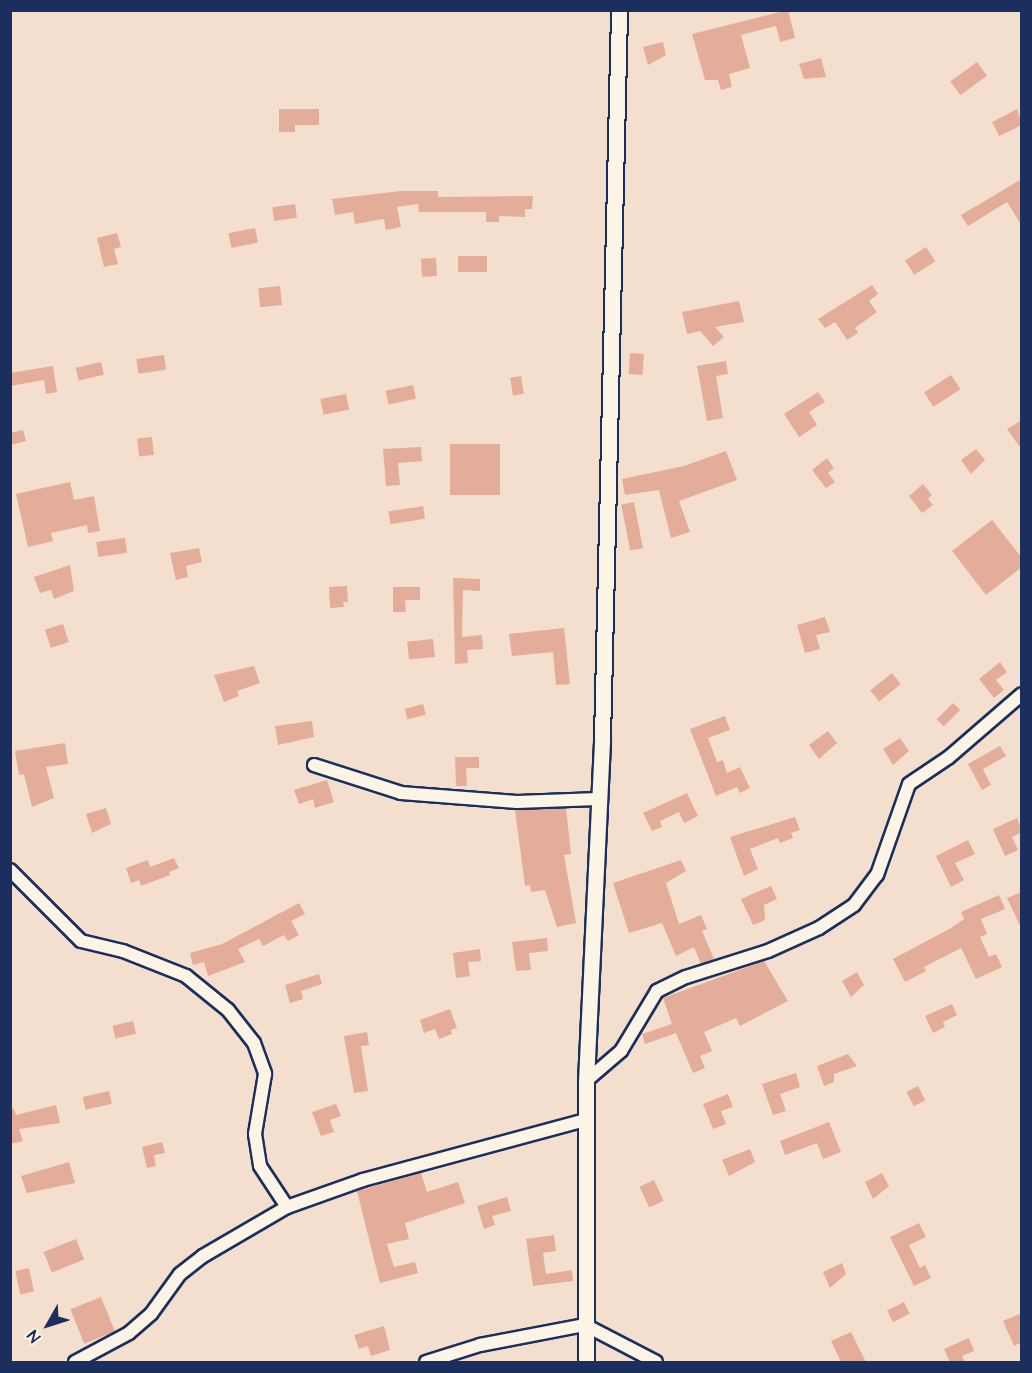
<!DOCTYPE html>
<style>
body{margin:0}
#map{position:relative;width:1032px;height:1373px;overflow:hidden;background:#f4dfce;font-family:"Architects Daughter",sans-serif}
div>[style]{position:absolute}
.building>*{inset:0;background:#e3ad99;transform-origin:0 0}
.roads{filter:drop-shadow(2px 0 #1b2f5e) drop-shadow(-2px 0 #1b2f5e) drop-shadow(0 2px #1b2f5e) drop-shadow(0 -2px #1b2f5e)}
.minor>*{height:12px;margin:-6px;padding:0 6px;transform-origin:6px;border-radius:6px;background:#fcf5e5}
.tertiary>*{height:15px;margin:-7.5px;padding:0 7.5px;transform-origin:7.5px;border-radius:7.5px;background:#fcf5e5}
span{translate:-50% -50%;white-space:nowrap;text-align:center;line-height:1.15;-webkit-text-stroke:5px #fcf5e5;paint-order:stroke}
.frame{position:absolute;inset:0;border:12px solid #1b2f5e;pointer-events:none}
.north{position:absolute;left:18px;top:1295px;width:60px;height:60px;-webkit-text-stroke:4px #fcf5e5;paint-order:stroke;rotate:231deg;font-size:16px;font-weight:700;line-height:24px;text-align:center;color:#1b2f5e}
.north::after{content:'';display:block;margin:auto;width:21px;height:27px;background:#1b2f5e;clip-path:polygon(50% 0,100% 100%,50% 72%,0 100%)}
</style>
<div id="map">
<div class="building">
<div style="clip-path:polygon(788px 10px,795px 38px,780px 42px,776px 26px,741px 35px,750px 68px,729px 74px,732px 87px,721px 90px,718px 80px,705px 80px,692px 34px)"></div>
<div style="clip-path:polygon(663px 42px,666px 55px,648px 65px,643px 47px)"></div>
<div style="clip-path:polygon(821px 58px,826px 77px,804px 79px,799px 64px)"></div>
<div style="left:977px;top:62px;width:17px;height:33px;rotate:54deg"></div>
<div style="clip-path:polygon(279px 109px,319px 109px,319px 125px,295px 125px,295px 132px,279px 132px)"></div>
<div style="clip-path:polygon(1017px 109px,1022px 125px,999px 136px,992px 122px)"></div>
<div style="clip-path:polygon(1022px 179px,1022px 226px,1007px 202px,968px 226px,961px 215px)"></div>
<div style="clip-path:polygon(401px 191px,438px 191px,438px 197px,533px 196px,532px 209px,525px 209px,525px 217px,499px 216px,499px 222px,486px 222px,486px 212px,419px 212px,418px 204px,397px 207px,401px 227px,386px 230px,384px 219px,355px 224px,353px 212px,335px 215px,332px 199px)"></div>
<div style="left:295px;top:204px;width:14px;height:23px;rotate:82deg"></div>
<div style="left:255px;top:228px;width:15px;height:27px;rotate:79deg"></div>
<div style="clip-path:polygon(117px 233px,121px 247px,114px 249px,118px 264px,104px 267px,97px 238px)"></div>
<div style="left:926px;top:247px;width:17px;height:25px;rotate:57deg"></div>
<div style="left:487px;top:256px;width:16px;height:29px;rotate:90deg"></div>
<div style="left:436px;top:258px;width:18px;height:15px;rotate:87deg"></div>
<div style="clip-path:polygon(872px 285px,878px 294px,869px 301px,877px 312px,855px 328px,858px 333px,847px 340px,835px 322px,825px 328px,818px 319px)"></div>
<div style="left:280px;top:286px;width:19px;height:22px;rotate:84deg"></div>
<div style="clip-path:polygon(739px 301px,744px 322px,715px 327px,724px 337px,713px 346px,700px 331px,687px 334px,682px 312px)"></div>
<div style="left:630px;top:353px;width:14px;height:21px;rotate:4deg"></div>
<div style="left:164px;top:355px;width:15px;height:28px;rotate:82deg"></div>
<div style="clip-path:polygon(726px 361px,728px 374px,716px 376px,723px 418px,707px 421px,697px 366px)"></div>
<div style="left:101px;top:362px;width:13px;height:26px;rotate:77deg"></div>
<div style="clip-path:polygon(53px 366px,57px 392px,46px 394px,44px 380px,10px 386px,10px 373px)"></div>
<div style="left:951px;top:375px;width:17px;height:32px;rotate:57deg"></div>
<div style="left:521px;top:376px;width:18px;height:11px;rotate:81deg"></div>
<div style="left:413px;top:385px;width:14px;height:28px;rotate:78deg"></div>
<div style="clip-path:polygon(818px 392px,825px 402px,809px 412px,817px 425px,799px 437px,784px 414px)"></div>
<div style="left:346px;top:394px;width:16px;height:26px;rotate:79deg"></div>
<div style="clip-path:polygon(1022px 420px,1022px 450px,1007px 429px)"></div>
<div style="clip-path:polygon(23px 430px,26px 441px,10px 445px,10px 433px)"></div>
<div style="left:152px;top:437px;width:18px;height:15px;rotate:84deg"></div>
<div style="left:450px;top:444px;width:50px;height:51px"></div>
<div style="clip-path:polygon(421px 447px,422px 461px,398px 463px,400px 485px,386px 486px,383px 449px)"></div>
<div style="clip-path:polygon(976px 449px,985px 460px,971px 474px,961px 460px)"></div>
<div style="clip-path:polygon(726px 451px,737px 480px,679px 501px,690px 532px,671px 538px,659px 490px,625px 495px,622px 479px,684px 466px)"></div>
<div style="clip-path:polygon(827px 458px,834px 468px,828px 473px,835px 482px,826px 488px,812px 470px)"></div>
<div style="clip-path:polygon(70px 482px,74px 500px,94px 496px,100px 531px,88px 533px,87px 525px,51px 533px,53px 541px,28px 547px,16px 494px)"></div>
<div style="clip-path:polygon(923px 484px,932px 495px,928px 499px,933px 505px,922px 513px,909px 496px)"></div>
<div style="left:634px;top:502px;width:47px;height:13px;rotate:79deg"></div>
<div style="left:423px;top:506px;width:13px;height:35px;rotate:81deg"></div>
<div style="clip-path:polygon(992px 520px,1022px 558px,1022px 567px,986px 595px,952px 551px)"></div>
<div style="left:125px;top:538px;width:15px;height:29px;rotate:82deg"></div>
<div style="clip-path:polygon(199px 548px,202px 562px,186px 566px,188px 577px,176px 580px,170px 553px)"></div>
<div style="clip-path:polygon(70px 565px,74px 591px,54px 599px,51px 590px,40px 593px,34px 577px)"></div>
<div style="clip-path:polygon(453px 578px,480px 579px,480px 591px,463px 590px,462px 637px,482px 635px,483px 649px,467px 650px,468px 663px,455px 664px)"></div>
<div style="clip-path:polygon(347px 586px,348px 602px,343px 602px,344px 607px,330px 608px,329px 587px)"></div>
<div style="clip-path:polygon(393px 587px,420px 587px,420px 600px,405px 600px,406px 612px,393px 612px)"></div>
<div style="clip-path:polygon(825px 617px,830px 632px,816px 635px,820px 649px,805px 653px,797px 625px)"></div>
<div style="left:63px;top:624px;width:19px;height:19px;rotate:72deg"></div>
<div style="clip-path:polygon(564px 628px,570px 684px,556px 685px,553px 652px,512px 656px,509px 634px)"></div>
<div style="left:433px;top:639px;width:18px;height:26px;rotate:84deg"></div>
<div style="clip-path:polygon(1000px 662px,1007px 672px,996px 680px,1004px 690px,994px 698px,979px 679px)"></div>
<div style="clip-path:polygon(254px 666px,260px 683px,237px 691px,239px 696px,224px 702px,214px 675px)"></div>
<div style="left:892px;top:673px;width:14px;height:28px;rotate:51deg"></div>
<div style="left:953px;top:703px;width:10px;height:23px;rotate:45deg"></div>
<div style="left:423px;top:704px;width:11px;height:19px;rotate:75deg"></div>
<div style="clip-path:polygon(725px 716px,730px 730px,708px 738px,717px 762px,723px 760px,727px 773px,740px 767px,750px 788px,740px 793px,737px 787px,716px 796px,690px 729px)"></div>
<div style="clip-path:polygon(312px 721px,314px 737px,278px 745px,275px 726px)"></div>
<div style="clip-path:polygon(828px 731px,837px 743px,819px 759px,809px 745px)"></div>
<div style="clip-path:polygon(900px 738px,909px 751px,893px 765px,883px 749px)"></div>
<div style="clip-path:polygon(65px 743px,68px 764px,46px 767px,54px 798px,32px 807px,24px 774px,19px 775px,15px 751px)"></div>
<div style="clip-path:polygon(1000px 746px,1006px 756px,983px 769px,991px 785px,982px 790px,968px 764px)"></div>
<div style="clip-path:polygon(455px 757px,479px 757px,479px 768px,466px 768px,467px 786px,456px 786px)"></div>
<div style="clip-path:polygon(327px 780px,334px 802px,315px 808px,313px 799px,299px 804px,294px 790px)"></div>
<div style="clip-path:polygon(687px 793px,698px 816px,684px 823px,679px 812px,660px 821px,662px 827px,652px 831px,643px 813px)"></div>
<div style="clip-path:polygon(106px 808px,111px 824px,92px 833px,86px 814px)"></div>
<div style="clip-path:polygon(566px 808px,571px 854px,564px 855px,576px 923px,557px 927px,545px 890px,531px 892px,530px 885px,525px 886px,515px 810px)"></div>
<div style="clip-path:polygon(795px 817px,800px 830px,791px 833px,793px 838px,780px 843px,778px 838px,750px 849px,758px 869px,744px 876px,730px 837px)"></div>
<div style="clip-path:polygon(1017px 818px,1022px 832px,1012px 837px,1018px 850px,1005px 856px,993px 829px)"></div>
<div style="clip-path:polygon(968px 840px,975px 854px,955px 863px,964px 880px,951px 887px,936px 856px)"></div>
<div style="clip-path:polygon(174px 858px,179px 868px,169px 872px,170px 875px,141px 886px,139px 880px,131px 883px,126px 868px,148px 860px,150px 867px)"></div>
<div style="clip-path:polygon(681px 860px,686px 871px,666px 883px,679px 924px,701px 915px,707px 929px,702px 931px,714px 959px,701px 964px,694px 947px,676px 956px,662px 923px,629px 933px,613px 883px)"></div>
<div style="clip-path:polygon(771px 886px,777px 899px,764px 905px,765px 920px,753px 925px,741px 899px)"></div>
<div style="clip-path:polygon(1022px 892px,1022px 930px,1007px 898px)"></div>
<div style="clip-path:polygon(999px 895px,1005px 909px,981px 919px,987px 934px,980px 937px,989px 957px,996px 954px,1002px 967px,976px 979px,961px 948px,924px 967px,926px 971px,905px 982px,893px 959px,951px 928px,964px 919px,961px 912px)"></div>
<div style="clip-path:polygon(299px 903px,305px 914px,291px 921px,299px 935px,288px 941px,284px 935px,263px 946px,259px 939px,238px 949px,245px 962px,208px 976px,204px 962px,193px 965px,190px 953px,222px 944px)"></div>
<div style="clip-path:polygon(547px 938px,548px 951px,529px 953px,531px 970px,516px 971px,512px 942px)"></div>
<div style="clip-path:polygon(480px 949px,481px 961px,468px 962px,470px 976px,456px 978px,453px 953px)"></div>
<div style="clip-path:polygon(764px 961px,788px 1001px,740px 1026px,736px 1018px,704px 1032px,712px 1051px,700px 1056px,705px 1068px,693px 1073px,676px 1033px,645px 1044px,642px 1034px,672px 1024px,663px 998px)"></div>
<div style="clip-path:polygon(857px 972px,864px 985px,851px 997px,842px 981px)"></div>
<div style="clip-path:polygon(319px 974px,322px 984px,301px 991px,303px 999px,290px 1003px,285px 985px)"></div>
<div style="clip-path:polygon(952px 1004px,957px 1015px,943px 1022px,945px 1027px,933px 1033px,925px 1016px)"></div>
<div style="clip-path:polygon(450px 1009px,457px 1028px,451px 1030px,452px 1034px,439px 1039px,435px 1029px,424px 1033px,420px 1020px)"></div>
<div style="left:133px;top:1021px;width:13px;height:21px;rotate:77deg"></div>
<div style="clip-path:polygon(367px 1032px,369px 1045px,361px 1046px,368px 1091px,354px 1093px,344px 1036px)"></div>
<div style="clip-path:polygon(848px 1054px,857px 1066px,834px 1074px,834px 1082px,824px 1086px,817px 1066px)"></div>
<div style="clip-path:polygon(796px 1073px,800px 1087px,780px 1094px,786px 1111px,773px 1115px,762px 1084px)"></div>
<div style="left:918px;top:1086px;width:16px;height:13px;rotate:63deg"></div>
<div style="left:109px;top:1091px;width:13px;height:27px;rotate:77deg"></div>
<div style="clip-path:polygon(728px 1094px,733px 1107px,721px 1111px,726px 1124px,713px 1129px,703px 1104px)"></div>
<div style="clip-path:polygon(336px 1104px,341px 1116px,330px 1120px,334px 1132px,321px 1136px,312px 1112px)"></div>
<div style="clip-path:polygon(56px 1105px,60px 1123px,19px 1129px,23px 1141px,10px 1144px,10px 1109px,14px 1109px,16px 1115px)"></div>
<div style="clip-path:polygon(829px 1122px,841px 1152px,823px 1159px,817px 1143px,785px 1155px,780px 1141px)"></div>
<div style="clip-path:polygon(162px 1142px,165px 1153px,154px 1155px,156px 1166px,147px 1168px,142px 1147px)"></div>
<div style="clip-path:polygon(750px 1149px,755px 1162px,729px 1176px,722px 1160px)"></div>
<div style="clip-path:polygon(69px 1162px,75px 1183px,27px 1193px,21px 1176px)"></div>
<div style="clip-path:polygon(421px 1173px,427px 1192px,458px 1182px,465px 1203px,405px 1223px,409px 1239px,387px 1244px,394px 1267px,415px 1262px,418px 1273px,380px 1283px,357px 1191px)"></div>
<div style="clip-path:polygon(882px 1173px,889px 1186px,873px 1199px,865px 1182px)"></div>
<div style="left:654px;top:1180px;width:23px;height:16px;rotate:65deg"></div>
<div style="clip-path:polygon(507px 1197px,511px 1211px,492px 1216px,495px 1225px,484px 1229px,477px 1206px)"></div>
<div style="clip-path:polygon(919px 1223px,926px 1237px,909px 1245px,920px 1268px,925px 1265px,931px 1278px,914px 1286px,890px 1237px)"></div>
<div style="clip-path:polygon(554px 1235px,556px 1251px,543px 1253px,546px 1274px,572px 1270px,573px 1281px,533px 1286px,526px 1239px)"></div>
<div style="left:76px;top:1239px;width:22px;height:35px;rotate:68deg"></div>
<div style="clip-path:polygon(842px 1263px,846px 1274px,830px 1288px,823px 1272px)"></div>
<div style="left:29px;top:1268px;width:24px;height:14px;rotate:78deg"></div>
<div style="left:101px;top:1297px;width:37px;height:33px;rotate:68deg"></div>
<div style="left:904px;top:1302px;width:13px;height:19px;rotate:63deg"></div>
<div style="clip-path:polygon(1022px 1313px,1022px 1342px,1014px 1346px,1003px 1321px)"></div>
<div style="clip-path:polygon(384px 1326px,390px 1350px,371px 1356px,368px 1346px,359px 1349px,354px 1335px)"></div>
<div style="clip-path:polygon(851px 1332px,866px 1362px,841px 1362px,831px 1341px)"></div>
<div style="clip-path:polygon(969px 1338px,974px 1351px,962px 1356px,965px 1362px,950px 1362px,944px 1349px)"></div>
</div>
<div class="roads">
<div class="minor">
<div style="left:314px;top:765px;width:91px;rotate:17.8deg"></div>
<div style="left:401px;top:793px;width:116px;rotate:4.4deg"></div>
<div style="left:517px;top:802px;width:81px;rotate:-2.1deg"></div>
<div style="left:10px;top:870px;width:100px;rotate:45deg"></div>
<div style="left:81px;top:941px;width:43px;rotate:13.4deg"></div>
<div style="left:123px;top:951px;width:68px;rotate:21.6deg"></div>
<div style="left:186px;top:976px;width:54px;rotate:39deg"></div>
<div style="left:228px;top:1010px;width:42px;rotate:51.8deg"></div>
<div style="left:254px;top:1043px;width:33px;rotate:70deg"></div>
<div style="left:265px;top:1074px;width:61px;rotate:99.5deg"></div>
<div style="left:255px;top:1134px;width:32px;rotate:81deg"></div>
<div style="left:260px;top:1166px;width:49px;rotate:56.6deg"></div>
<div style="left:586px;top:1081px;width:46px;rotate:-40.6deg"></div>
<div style="left:621px;top:1051px;width:70px;rotate:-59deg"></div>
<div style="left:657px;top:991px;width:32px;rotate:-26deg"></div>
<div style="left:686px;top:977px;width:86px;rotate:-17.6deg"></div>
<div style="left:768px;top:951px;width:56px;rotate:-24.3deg"></div>
<div style="left:819px;top:928px;width:42px;rotate:-33.3deg"></div>
<div style="left:854px;top:905px;width:38px;rotate:-53deg"></div>
<div style="left:877px;top:875px;width:96px;rotate:-70.6deg"></div>
<div style="left:909px;top:784px;width:48px;rotate:-34deg"></div>
<div style="left:949px;top:757px;width:96px;rotate:-40.8deg"></div>
<div style="left:75px;top:1362px;width:61px;rotate:-28.2deg"></div>
<div style="left:129px;top:1333px;width:29px;rotate:-41deg"></div>
<div style="left:151px;top:1314px;width:49px;rotate:-54.1deg"></div>
<div style="left:180px;top:1274px;width:29px;rotate:-38deg"></div>
<div style="left:203px;top:1256px;width:97px;rotate:-30.3deg"></div>
<div style="left:287px;top:1207px;width:81px;rotate:-19.6deg"></div>
<div style="left:363px;top:1180px;width:231px;rotate:-15.1deg"></div>
<div style="left:426px;top:1362px;width:57px;rotate:-17.5deg"></div>
<div style="left:480px;top:1345px;width:107px;rotate:-10.8deg"></div>
<div style="left:585px;top:1325px;width:80px;rotate:27.5deg"></div>
</div>
<div class="tertiary">
<div style="left:586px;top:1362px;width:281px;rotate:-90deg"></div>
<div style="left:586px;top:1081px;width:342px;rotate:-87.3deg"></div>
<div style="left:602px;top:739px;width:729px;rotate:-88.66deg"></div>
</div>
</div>
<div class="frame"></div>
<div class="north">N</div>
</div>
